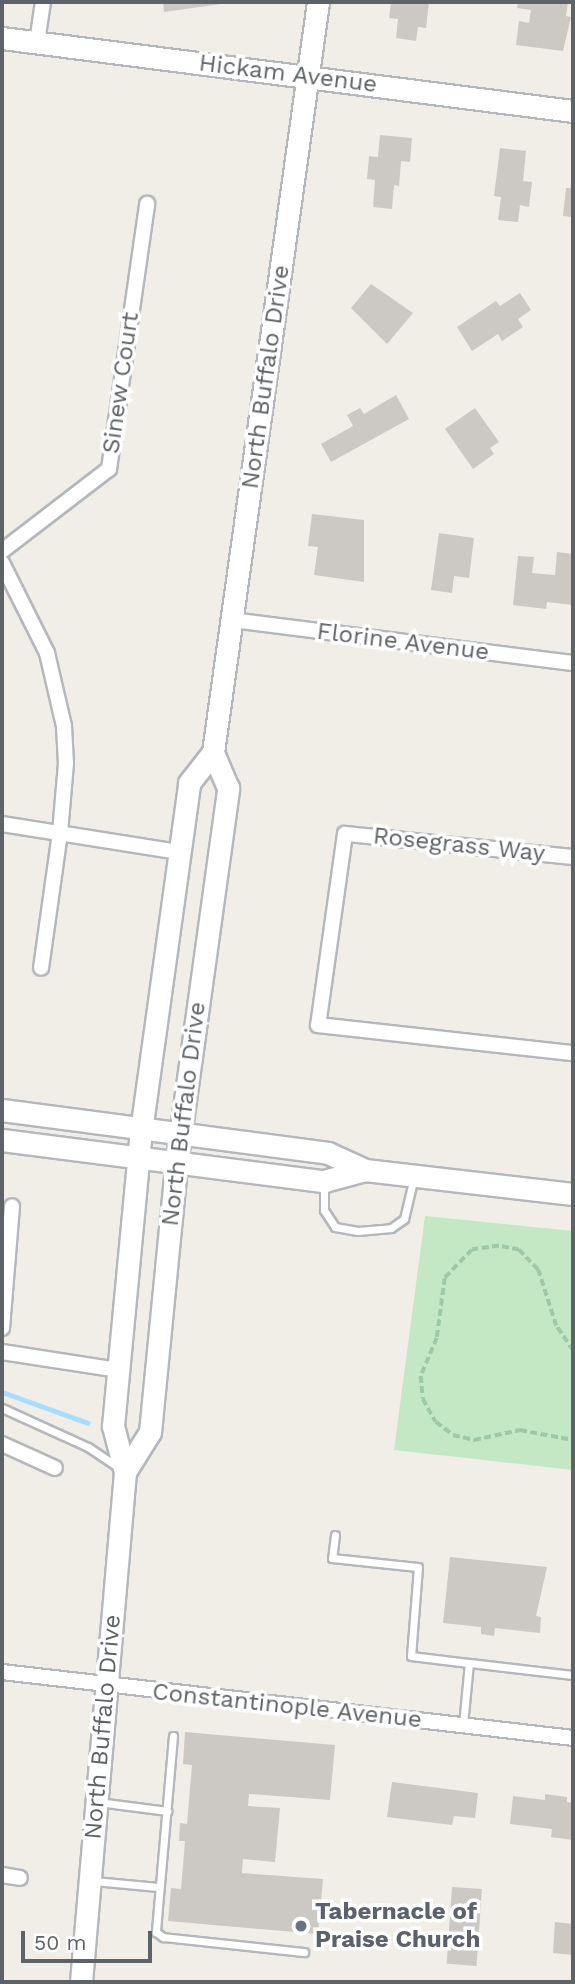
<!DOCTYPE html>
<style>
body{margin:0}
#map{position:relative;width:575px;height:1984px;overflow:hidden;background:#f0eee7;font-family:"Work Sans",sans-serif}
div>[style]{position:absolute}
.green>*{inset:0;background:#c5e8c4}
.stream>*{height:5px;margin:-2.5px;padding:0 2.5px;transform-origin:2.5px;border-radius:2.5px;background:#a9ddff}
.building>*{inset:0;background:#ccc9c4;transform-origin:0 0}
.path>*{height:3.5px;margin-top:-1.75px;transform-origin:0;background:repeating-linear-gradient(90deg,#9dc9a8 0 7px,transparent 0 10.5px)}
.roads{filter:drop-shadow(2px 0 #b4b7bb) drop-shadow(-2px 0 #b4b7bb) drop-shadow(0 2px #b4b7bb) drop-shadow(0 -2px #b4b7bb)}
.lane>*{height:7px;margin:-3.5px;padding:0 3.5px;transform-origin:3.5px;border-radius:3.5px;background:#fff}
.street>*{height:14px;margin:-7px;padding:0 7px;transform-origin:7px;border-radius:7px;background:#fff}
.secondary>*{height:21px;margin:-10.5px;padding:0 10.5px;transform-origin:10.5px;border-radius:10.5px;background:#fff}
.dots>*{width:19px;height:19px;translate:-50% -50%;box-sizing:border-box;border:4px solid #fff;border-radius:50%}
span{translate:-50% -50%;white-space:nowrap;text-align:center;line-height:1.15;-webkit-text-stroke:7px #fff;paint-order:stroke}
.street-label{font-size:24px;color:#5e6367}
.worship-label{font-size:24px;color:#5b616d;font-weight:700}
.left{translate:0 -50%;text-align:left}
.frame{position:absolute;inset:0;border:4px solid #5e6367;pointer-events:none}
.scale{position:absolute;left:21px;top:1931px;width:131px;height:32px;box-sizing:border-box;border:4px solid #5e6367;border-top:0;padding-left:9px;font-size:21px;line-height:24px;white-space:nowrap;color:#5e6367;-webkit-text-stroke:5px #fff;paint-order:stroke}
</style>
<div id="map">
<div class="green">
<div style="clip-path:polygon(425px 1216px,573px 1231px,573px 1470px,394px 1450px)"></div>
</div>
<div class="stream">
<div style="left:2px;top:1392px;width:91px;rotate:19.8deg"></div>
</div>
<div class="building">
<div style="clip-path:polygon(163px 2px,228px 2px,228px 3px,164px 12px)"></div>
<div style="clip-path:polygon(391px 2px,429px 2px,426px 28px,418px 27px,416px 41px,396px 38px,398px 19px,389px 18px)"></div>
<div style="clip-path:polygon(518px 2px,568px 2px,566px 16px,571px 17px,563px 51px,516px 45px,519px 21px,529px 23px,531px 10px,517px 8px)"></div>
<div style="clip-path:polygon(380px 135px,412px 138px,410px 162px,401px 161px,399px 186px,394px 185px,392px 209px,373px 207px,375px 180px,367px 179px,369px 156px,378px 157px)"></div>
<div style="clip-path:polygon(500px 148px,526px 151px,523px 181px,532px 182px,529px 207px,520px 205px,518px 222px,498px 220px,501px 197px,494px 196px)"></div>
<div style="clip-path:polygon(566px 188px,573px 188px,573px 217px,563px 216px)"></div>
<div style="clip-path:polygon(371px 284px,413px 313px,387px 344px,351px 308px)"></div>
<div style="clip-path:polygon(520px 293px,531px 310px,518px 319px,523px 327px,502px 341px,498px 334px,472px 351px,457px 327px,496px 301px,500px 306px)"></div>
<div style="clip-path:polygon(396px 395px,409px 419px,331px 462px,321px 444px,353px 426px,347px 415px,360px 408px,364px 414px)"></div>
<div style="clip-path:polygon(475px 408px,499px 442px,490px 448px,494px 454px,473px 469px,445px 429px)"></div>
<div style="clip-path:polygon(312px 514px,364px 520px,364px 582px,314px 575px,318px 547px,308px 546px)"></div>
<div style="clip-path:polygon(439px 533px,474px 538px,469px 578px,454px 576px,452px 593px,431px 590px)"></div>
<div style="clip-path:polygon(557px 552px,573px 554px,573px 605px,547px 602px,546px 609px,513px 605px,518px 556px,534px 557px,532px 573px,555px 575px)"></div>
<div style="clip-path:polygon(450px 1557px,547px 1567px,536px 1616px,541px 1617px,540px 1633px,495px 1628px,494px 1636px,481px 1634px,481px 1627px,443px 1623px)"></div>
<div style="clip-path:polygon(185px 1732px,335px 1745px,330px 1800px,249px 1794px,248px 1806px,280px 1808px,275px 1862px,243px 1859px,242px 1873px,323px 1879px,318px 1934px,168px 1921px,171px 1888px,181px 1889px,185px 1841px,179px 1841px,180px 1823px,187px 1824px,192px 1765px,183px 1764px)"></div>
<div style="clip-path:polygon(392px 1782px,478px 1793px,475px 1818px,454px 1816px,452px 1825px,387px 1817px)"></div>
<div style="clip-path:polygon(545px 1794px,567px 1797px,567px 1802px,573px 1803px,573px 1840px,551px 1837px,552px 1829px,510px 1824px,513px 1796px,545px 1800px)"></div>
<div style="left:452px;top:1887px;width:30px;height:77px;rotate:4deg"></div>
<div style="clip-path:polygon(555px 1922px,573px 1924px,573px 1955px,553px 1953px)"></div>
</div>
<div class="path">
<div style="left:573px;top:1351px;width:30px;rotate:-124deg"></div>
<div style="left:556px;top:1326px;width:59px;rotate:-107.8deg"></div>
<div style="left:538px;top:1270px;width:28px;rotate:-134deg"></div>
<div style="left:519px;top:1250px;width:20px;rotate:-169deg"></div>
<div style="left:499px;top:1246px;width:27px;rotate:172deg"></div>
<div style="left:472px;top:1250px;width:39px;rotate:134deg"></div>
<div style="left:445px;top:1278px;width:61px;rotate:97.6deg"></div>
<div style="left:437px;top:1338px;width:41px;rotate:112.8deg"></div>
<div style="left:421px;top:1376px;width:23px;rotate:85deg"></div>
<div style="left:423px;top:1399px;width:26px;rotate:61deg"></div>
<div style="left:436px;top:1422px;width:21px;rotate:37deg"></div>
<div style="left:453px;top:1435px;width:22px;rotate:13deg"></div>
<div style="left:474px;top:1440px;width:47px;rotate:-12.3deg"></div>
<div style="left:520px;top:1430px;width:54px;rotate:10.7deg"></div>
</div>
<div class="roads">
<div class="lane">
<div style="left:324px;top:1182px;width:28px;rotate:90deg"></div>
<div style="left:324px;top:1210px;width:20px;rotate:57deg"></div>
<div style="left:335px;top:1227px;width:23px;rotate:10deg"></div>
<div style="left:358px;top:1231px;width:33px;rotate:-5deg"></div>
<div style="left:391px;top:1228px;width:16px;rotate:-35deg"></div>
<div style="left:404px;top:1219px;width:43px;rotate:-76.6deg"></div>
<div style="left:2px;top:1408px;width:94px;rotate:24.4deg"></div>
<div style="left:88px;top:1447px;width:37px;rotate:34deg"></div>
<div style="left:335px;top:1535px;width:23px;rotate:97deg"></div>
<div style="left:332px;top:1558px;width:86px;rotate:6deg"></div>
<div style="left:418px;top:1567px;width:89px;rotate:94.5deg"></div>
<div style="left:411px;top:1656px;width:58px;rotate:6.9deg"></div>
<div style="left:463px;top:1725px;width:62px;rotate:-84.5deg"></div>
<div style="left:469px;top:1663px;width:105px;rotate:6.6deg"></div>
<div style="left:173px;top:1736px;width:197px;rotate:95deg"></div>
<div style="left:156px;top:1932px;width:9px;rotate:36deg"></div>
<div style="left:163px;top:1937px;width:142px;rotate:6.1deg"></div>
<div style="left:98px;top:1802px;width:70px;rotate:7.4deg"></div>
<div style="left:94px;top:1881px;width:64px;rotate:5.4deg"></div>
</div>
<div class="street">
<div style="left:37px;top:42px;width:40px;rotate:-81.5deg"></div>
<div style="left:2px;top:551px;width:135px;rotate:-37.5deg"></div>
<div style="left:109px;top:469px;width:268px;rotate:-81.8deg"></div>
<div style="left:2px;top:563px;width:101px;rotate:63.4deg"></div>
<div style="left:47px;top:653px;width:75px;rotate:76.9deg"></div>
<div style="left:64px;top:726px;width:37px;rotate:87deg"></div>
<div style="left:66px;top:763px;width:70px;rotate:94.9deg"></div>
<div style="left:60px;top:833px;width:136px;rotate:98deg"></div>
<div style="left:232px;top:620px;width:344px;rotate:7.2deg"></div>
<div style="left:2px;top:824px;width:179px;rotate:9deg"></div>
<div style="left:573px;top:857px;width:229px;rotate:-174.2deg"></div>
<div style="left:345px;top:834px;width:193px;rotate:98deg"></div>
<div style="left:318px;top:1025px;width:257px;rotate:6.3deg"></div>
<div style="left:2px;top:1328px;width:122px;rotate:-85.3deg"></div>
<div style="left:2px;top:1352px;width:117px;rotate:8.8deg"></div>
<div style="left:2px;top:1444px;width:58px;rotate:24.4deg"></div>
<div style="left:2px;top:1672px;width:575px;rotate:6.59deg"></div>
<div style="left:2px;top:1875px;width:18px;rotate:9deg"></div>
</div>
<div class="secondary">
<div style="left:2px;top:38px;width:576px;rotate:7.29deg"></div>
<div style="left:2px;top:1110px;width:329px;rotate:7.5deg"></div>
<div style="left:328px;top:1153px;width:41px;rotate:24.7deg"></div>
<div style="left:365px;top:1170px;width:209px;rotate:6.6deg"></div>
<div style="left:2px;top:1140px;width:325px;rotate:7.3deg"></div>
<div style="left:324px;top:1181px;width:42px;rotate:-15deg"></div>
<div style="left:125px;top:1472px;width:47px;rotate:-58deg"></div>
<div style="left:150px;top:1432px;width:268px;rotate:-84.4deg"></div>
<div style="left:176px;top:1165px;width:381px;rotate:-82.1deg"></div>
<div style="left:228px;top:788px;width:39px;rotate:-113deg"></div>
<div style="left:81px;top:1982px;width:512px;rotate:-85.07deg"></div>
<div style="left:125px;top:1472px;width:48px;rotate:-104.6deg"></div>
<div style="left:113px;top:1426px;width:296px;rotate:-84.6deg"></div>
<div style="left:141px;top:1131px;width:351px;rotate:-82.1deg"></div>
<div style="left:189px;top:783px;width:39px;rotate:-52deg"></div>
<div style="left:213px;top:752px;width:757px;rotate:-82.03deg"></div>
</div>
</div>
<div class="dots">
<div style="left:301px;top:1926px;background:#6b7280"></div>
</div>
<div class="street-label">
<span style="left:288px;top:74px;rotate:7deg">Hickam Avenue</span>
<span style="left:266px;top:377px;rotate:-82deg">North Buffalo Drive</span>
<span style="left:121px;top:383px;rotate:-82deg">Sinew Court</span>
<span style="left:403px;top:642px;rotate:7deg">Florine Avenue</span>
<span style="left:459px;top:845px;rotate:6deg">Rosegrass Way</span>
<span style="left:184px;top:1114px;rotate:-83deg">North Buffalo Drive</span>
<span style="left:287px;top:1706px;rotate:6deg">Constantinople Avenue</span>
<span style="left:103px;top:1727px;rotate:-85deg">North Buffalo Drive</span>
</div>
<div class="worship-label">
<span class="left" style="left:315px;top:1926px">Tabernacle of<br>Praise Church</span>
</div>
<div class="frame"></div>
<div class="scale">50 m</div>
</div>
